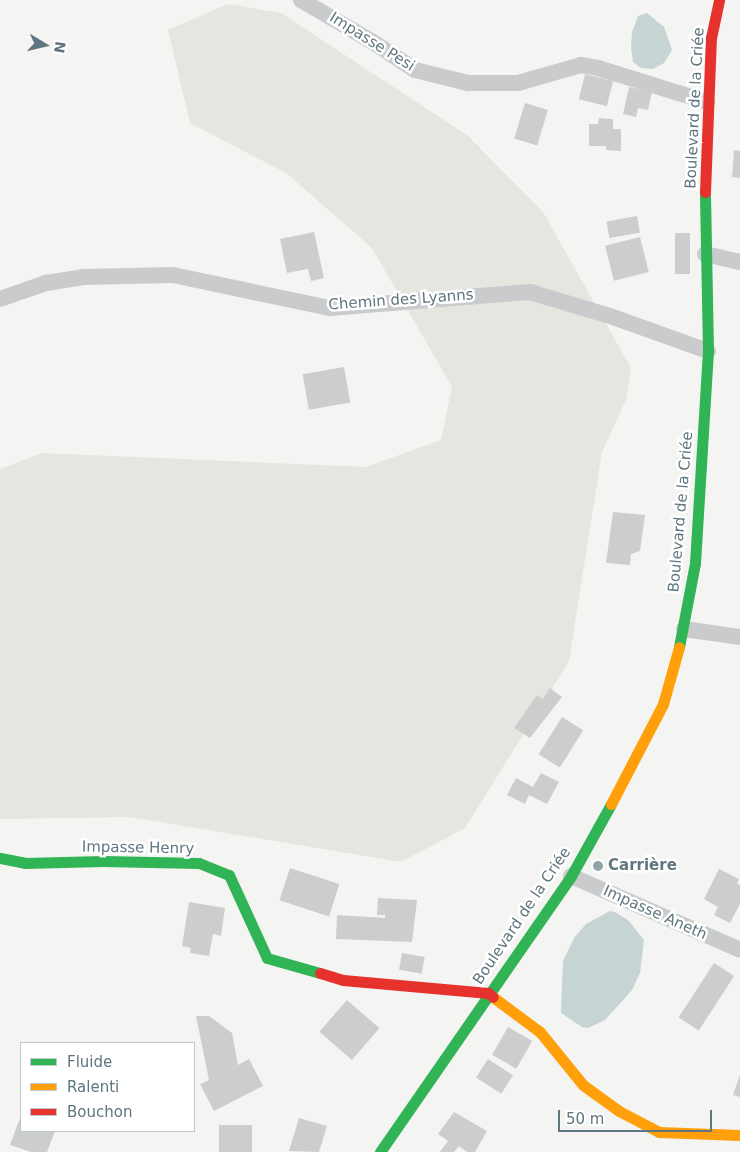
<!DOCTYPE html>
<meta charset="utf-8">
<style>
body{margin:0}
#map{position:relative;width:740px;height:1152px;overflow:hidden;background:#f4f4f2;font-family:"DejaVu Sans",sans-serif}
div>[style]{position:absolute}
.green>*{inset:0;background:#e4e6df}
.water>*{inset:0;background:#c7d4d4}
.building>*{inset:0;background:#cccece;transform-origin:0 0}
.street>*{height:16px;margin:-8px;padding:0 8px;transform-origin:8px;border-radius:8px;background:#cacbcc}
.fast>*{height:11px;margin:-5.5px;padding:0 5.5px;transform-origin:5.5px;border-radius:5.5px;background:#30b455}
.slow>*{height:11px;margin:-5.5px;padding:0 5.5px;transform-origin:5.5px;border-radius:5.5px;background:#ff9f0a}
.jam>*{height:11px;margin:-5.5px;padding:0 5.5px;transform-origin:5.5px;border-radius:5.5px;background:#e5322d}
.dots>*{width:14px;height:14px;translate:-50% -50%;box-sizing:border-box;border:2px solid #fff;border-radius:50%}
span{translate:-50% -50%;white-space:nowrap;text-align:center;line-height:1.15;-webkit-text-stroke:5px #fff;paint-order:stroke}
.street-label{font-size:15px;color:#5f767e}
.poi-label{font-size:15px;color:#5f767e;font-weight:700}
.left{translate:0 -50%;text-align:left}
.legend{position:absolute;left:20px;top:1042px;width:175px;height:90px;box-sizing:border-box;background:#fff;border:1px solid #bfc8cb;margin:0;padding:6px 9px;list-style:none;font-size:15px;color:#5f767e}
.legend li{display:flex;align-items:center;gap:10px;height:25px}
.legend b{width:25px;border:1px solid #bfc8cb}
.north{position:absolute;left:20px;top:20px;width:50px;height:50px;-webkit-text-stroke:4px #fff;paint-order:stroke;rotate:99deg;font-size:14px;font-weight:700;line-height:20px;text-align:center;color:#5f767e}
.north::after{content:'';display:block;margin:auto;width:18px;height:22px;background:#5f767e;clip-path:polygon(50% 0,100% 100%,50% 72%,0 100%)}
.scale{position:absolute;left:558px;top:1110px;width:154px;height:22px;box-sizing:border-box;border:2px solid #5f767e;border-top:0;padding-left:6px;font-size:15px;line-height:18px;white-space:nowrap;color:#5f767e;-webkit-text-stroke:4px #fff;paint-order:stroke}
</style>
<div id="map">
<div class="green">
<div style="clip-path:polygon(228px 4px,281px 13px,468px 136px,543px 212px,631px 368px,626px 400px,602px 452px,569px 661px,465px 828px,401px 862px,130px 817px,0 819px,0 469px,42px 453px,366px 467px,441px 440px,452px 387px,372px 248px,286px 173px,190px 123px,168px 30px)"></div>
</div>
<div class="water">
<div style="clip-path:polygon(647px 13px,664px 27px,672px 50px,664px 63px,653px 69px,641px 68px,633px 62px,631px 47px,632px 32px,638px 16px)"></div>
<div style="clip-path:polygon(610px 911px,615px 912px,628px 920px,644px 940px,640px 973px,632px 990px,605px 1020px,588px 1028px,582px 1027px,561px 1013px,563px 961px,574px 938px,586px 924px)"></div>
</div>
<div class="building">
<div style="left:585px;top:74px;width:29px;height:26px;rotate:14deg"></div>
<div style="clip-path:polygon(629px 87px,652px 92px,648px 110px,638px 108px,636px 117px,623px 114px)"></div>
<div style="left:525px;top:103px;width:24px;height:37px;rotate:17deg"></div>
<div style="clip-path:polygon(599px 118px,613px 119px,613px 129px,621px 129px,621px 151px,606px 150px,606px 146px,589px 146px,589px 124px,598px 124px)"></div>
<div style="clip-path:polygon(734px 150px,740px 151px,740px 178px,732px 177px)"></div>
<div style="left:637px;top:216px;width:17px;height:31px;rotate:80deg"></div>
<div style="clip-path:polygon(314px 232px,324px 278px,311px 281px,308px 269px,287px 273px,280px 239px)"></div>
<div style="left:675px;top:233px;width:15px;height:41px"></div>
<div style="left:640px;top:237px;width:36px;height:36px;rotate:76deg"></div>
<div style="left:344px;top:367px;width:36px;height:42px;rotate:80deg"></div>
<div style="clip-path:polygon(613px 512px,645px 515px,640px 551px,631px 554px,630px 565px,606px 563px)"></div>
<div style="clip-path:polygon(550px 688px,562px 697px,530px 738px,514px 728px,537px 695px,543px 699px)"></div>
<div style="left:562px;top:717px;width:25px;height:44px;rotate:32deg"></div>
<div style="clip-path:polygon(541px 773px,559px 782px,547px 804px,529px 795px,525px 804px,507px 795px,516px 778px,533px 787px)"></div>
<div style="left:290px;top:868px;width:52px;height:34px;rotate:18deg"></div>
<div style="clip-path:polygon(719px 869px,739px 879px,737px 884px,740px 885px,740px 904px,730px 923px,714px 915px,718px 907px,704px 899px)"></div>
<div style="clip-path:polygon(378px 898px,417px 900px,412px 942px,336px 939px,337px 915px,385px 918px,385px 915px,377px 915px)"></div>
<div style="clip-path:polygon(189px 902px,225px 908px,221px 936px,213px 934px,209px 956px,190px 953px,191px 948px,182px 946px)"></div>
<div style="left:402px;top:953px;width:23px;height:17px;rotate:10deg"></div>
<div style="left:714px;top:963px;width:24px;height:65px;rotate:33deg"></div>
<div style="left:347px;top:1000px;width:43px;height:42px;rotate:41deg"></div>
<div style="clip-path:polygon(196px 1016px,209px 1016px,232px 1033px,238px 1065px,249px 1059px,263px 1086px,214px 1111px,200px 1084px,209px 1080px)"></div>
<div style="left:508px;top:1027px;width:28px;height:32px;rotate:30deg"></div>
<div style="left:488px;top:1059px;width:30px;height:22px;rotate:33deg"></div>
<div style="clip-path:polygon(740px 1075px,740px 1097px,733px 1095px)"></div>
<div style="clip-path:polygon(454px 1112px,487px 1131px,475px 1152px,467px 1152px,459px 1146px,454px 1152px,440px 1152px,448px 1141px,438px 1134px)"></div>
<div style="clip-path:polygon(21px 1115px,21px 1131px,55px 1131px,47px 1152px,31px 1152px,10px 1145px)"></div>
<div style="clip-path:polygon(299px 1118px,327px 1126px,319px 1152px,289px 1151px)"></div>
<div style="left:252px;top:1125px;width:27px;height:33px;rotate:90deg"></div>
</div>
<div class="street">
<div style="left:301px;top:0;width:83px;rotate:30.3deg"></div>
<div style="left:373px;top:42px;width:50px;rotate:33.7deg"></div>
<div style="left:415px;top:70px;width:55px;rotate:13.8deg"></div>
<div style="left:468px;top:83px;width:50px"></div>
<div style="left:518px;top:83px;width:66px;rotate:-15.9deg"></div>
<div style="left:581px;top:65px;width:17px;rotate:10deg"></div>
<div style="left:598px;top:68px;width:114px;rotate:17.3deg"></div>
<div style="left:705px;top:254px;width:36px;rotate:13deg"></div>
<div style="left:0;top:299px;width:49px;rotate:-19.2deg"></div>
<div style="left:46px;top:283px;width:36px;rotate:-9deg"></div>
<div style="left:82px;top:277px;width:91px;rotate:-1.3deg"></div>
<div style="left:173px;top:275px;width:160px;rotate:11.9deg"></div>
<div style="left:330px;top:308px;width:201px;rotate:-4.6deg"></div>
<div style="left:530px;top:292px;width:84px;rotate:16.7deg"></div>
<div style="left:610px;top:316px;width:104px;rotate:19.7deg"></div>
<div style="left:684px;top:629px;width:57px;rotate:8.1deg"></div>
<div style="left:571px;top:876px;width:184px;rotate:23.6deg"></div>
</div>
<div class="fast">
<div style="left:679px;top:647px;width:86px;rotate:-79.2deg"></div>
<div style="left:695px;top:563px;width:212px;rotate:-86.5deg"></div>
<div style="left:708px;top:351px;width:159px;rotate:-91.1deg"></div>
<div style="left:0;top:858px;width:25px;rotate:11deg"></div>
<div style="left:25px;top:863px;width:78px;rotate:-1.5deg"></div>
<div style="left:103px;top:861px;width:96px;rotate:1.2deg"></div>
<div style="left:199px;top:863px;width:32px;rotate:22deg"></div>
<div style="left:229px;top:875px;width:91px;rotate:65.4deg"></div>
<div style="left:267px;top:958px;width:55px;rotate:15.8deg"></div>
<div style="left:380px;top:1152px;width:336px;rotate:-55.3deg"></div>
<div style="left:571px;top:876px;width:82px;rotate:-60.9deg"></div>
</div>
<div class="slow">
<div style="left:611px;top:804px;width:113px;rotate:-62.5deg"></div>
<div style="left:663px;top:704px;width:59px;rotate:-74.3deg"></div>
<div style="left:493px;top:997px;width:59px;rotate:36.7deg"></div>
<div style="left:540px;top:1032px;width:68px;rotate:50.9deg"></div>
<div style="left:583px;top:1085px;width:44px;rotate:35.8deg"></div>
<div style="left:619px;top:1111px;width:45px;rotate:27.7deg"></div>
<div style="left:659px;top:1132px;width:81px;rotate:2.1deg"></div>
</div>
<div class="jam">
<div style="left:705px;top:192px;width:154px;rotate:-87.8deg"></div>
<div style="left:711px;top:38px;width:39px;rotate:-78deg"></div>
<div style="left:320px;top:973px;width:24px;rotate:17deg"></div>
<div style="left:343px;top:980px;width:146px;rotate:5.1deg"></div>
<div style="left:488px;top:993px;width:6px;rotate:39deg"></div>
</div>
<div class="dots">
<div style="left:598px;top:866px;background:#93a2a7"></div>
</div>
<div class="street-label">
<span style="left:372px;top:42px;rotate:32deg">Impasse Pesi</span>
<span style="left:695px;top:108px;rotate:-87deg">Boulevard de la Criée</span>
<span style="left:401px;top:300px;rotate:-4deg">Chemin des Lyanns</span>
<span style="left:681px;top:512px;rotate:-85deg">Boulevard de la Criée</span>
<span style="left:138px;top:848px;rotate:1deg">Impasse Henry</span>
<span style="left:655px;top:913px;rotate:24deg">Impasse Aneth</span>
<span style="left:522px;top:916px;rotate:-56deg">Boulevard de la Criée</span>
</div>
<div class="poi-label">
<span class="left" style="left:608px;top:866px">Carrière</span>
</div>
<ul class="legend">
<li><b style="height:6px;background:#30b455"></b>Fluide</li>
<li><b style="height:6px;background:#ff9f0a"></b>Ralenti</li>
<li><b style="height:6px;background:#e5322d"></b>Bouchon</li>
</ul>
<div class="north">N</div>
<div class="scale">50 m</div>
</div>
